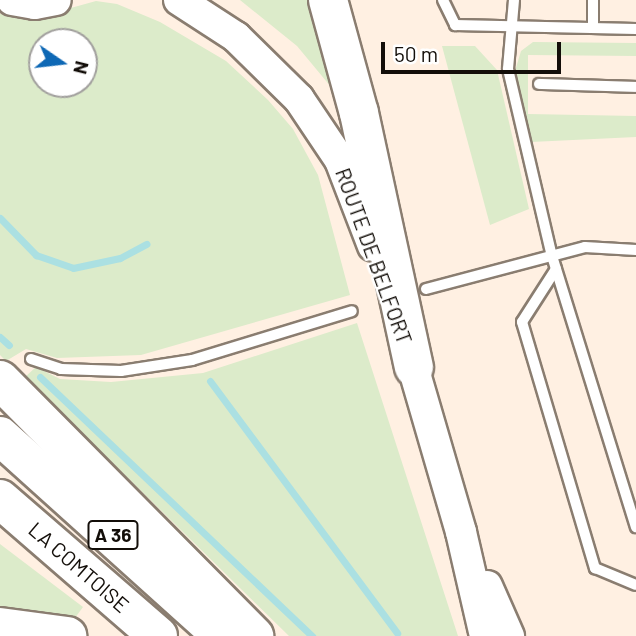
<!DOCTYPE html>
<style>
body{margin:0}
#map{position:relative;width:636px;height:636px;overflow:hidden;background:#fff0e2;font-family:Barlow,sans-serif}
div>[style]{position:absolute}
.green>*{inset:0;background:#dcebca}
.stream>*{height:7px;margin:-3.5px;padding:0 3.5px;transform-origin:3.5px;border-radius:3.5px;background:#abe0e2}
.roads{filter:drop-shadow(2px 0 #8a7d70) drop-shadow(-2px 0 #8a7d70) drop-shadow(0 2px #8a7d70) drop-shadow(0 -2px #8a7d70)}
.lane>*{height:10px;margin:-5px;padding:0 5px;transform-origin:5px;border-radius:5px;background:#fff}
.secondary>*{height:30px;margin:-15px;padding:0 15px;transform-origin:15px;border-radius:15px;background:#fff}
.highway>*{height:38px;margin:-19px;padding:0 19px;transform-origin:19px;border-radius:19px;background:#fff}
span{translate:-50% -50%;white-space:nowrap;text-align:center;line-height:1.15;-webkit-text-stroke:5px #fff;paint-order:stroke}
.shield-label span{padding:2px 5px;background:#fff;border:2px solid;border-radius:5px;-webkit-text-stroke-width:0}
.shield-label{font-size:19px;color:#130e09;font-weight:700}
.street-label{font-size:21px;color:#130e09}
.north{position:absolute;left:28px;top:28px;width:70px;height:70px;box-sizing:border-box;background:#fff;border:2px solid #a19f9d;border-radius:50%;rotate:104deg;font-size:19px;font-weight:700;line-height:28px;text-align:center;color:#130e09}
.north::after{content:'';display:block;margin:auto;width:24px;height:32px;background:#0e68b5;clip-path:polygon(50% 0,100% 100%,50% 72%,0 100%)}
.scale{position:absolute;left:381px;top:42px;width:180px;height:32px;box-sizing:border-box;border:4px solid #130e09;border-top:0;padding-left:9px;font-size:21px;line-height:24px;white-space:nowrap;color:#130e09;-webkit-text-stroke:5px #fff;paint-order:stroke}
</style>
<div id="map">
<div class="green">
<div style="clip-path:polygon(240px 0,318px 0,351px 111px,297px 46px)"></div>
<div style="clip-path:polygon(evenodd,96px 1px,117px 4px,160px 22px,226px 61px,268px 100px,293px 129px,318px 175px,350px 295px,141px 355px,57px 358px,26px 349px,6px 361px,0 355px,0 14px,42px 16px,96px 1px,42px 42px,84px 42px,84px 84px,42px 84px,42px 42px)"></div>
<div style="clip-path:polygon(533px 42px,636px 43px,636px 56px,528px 55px,528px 114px,636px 116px,636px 137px,531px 142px,515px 71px,521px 51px)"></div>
<div style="clip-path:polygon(442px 46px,475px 46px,497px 70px,529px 209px,490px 225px)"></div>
<div style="clip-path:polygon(357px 323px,458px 636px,289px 636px,25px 377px,36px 367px,60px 379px,111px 382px,203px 373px)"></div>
<div style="clip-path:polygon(0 544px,83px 607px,72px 622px,0 613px)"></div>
</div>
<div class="stream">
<div style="left:0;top:218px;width:52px;rotate:45.8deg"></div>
<div style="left:36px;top:255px;width:39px;rotate:19deg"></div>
<div style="left:73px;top:268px;width:48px;rotate:-12deg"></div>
<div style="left:120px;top:258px;width:30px;rotate:-28deg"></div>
<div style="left:0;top:337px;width:12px;rotate:42deg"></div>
<div style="left:40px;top:377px;width:376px;rotate:43.6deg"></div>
<div style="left:210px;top:381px;width:314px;rotate:53.4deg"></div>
</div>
<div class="roads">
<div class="lane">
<div style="left:443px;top:0;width:28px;rotate:64deg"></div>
<div style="left:455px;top:25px;width:181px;rotate:1.3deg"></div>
<div style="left:514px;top:0;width:69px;rotate:95deg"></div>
<div style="left:508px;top:69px;width:192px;rotate:76.8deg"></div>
<div style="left:552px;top:256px;width:284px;rotate:72.8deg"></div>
<div style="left:593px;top:28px;width:28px;rotate:-90deg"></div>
<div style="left:539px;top:84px;width:97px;rotate:1.8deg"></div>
<div style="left:556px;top:269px;width:63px;rotate:122.7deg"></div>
<div style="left:522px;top:322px;width:257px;rotate:73.5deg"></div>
<div style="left:595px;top:568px;width:44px;rotate:22.5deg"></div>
<div style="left:426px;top:289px;width:164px;rotate:-14.8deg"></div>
<div style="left:585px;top:247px;width:51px;rotate:3.4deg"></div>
<div style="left:31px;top:359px;width:32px;rotate:18deg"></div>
<div style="left:61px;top:369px;width:60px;rotate:1.9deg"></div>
<div style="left:121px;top:371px;width:72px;rotate:-8.8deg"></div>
<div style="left:192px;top:360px;width:167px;rotate:-17deg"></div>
</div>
<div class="secondary">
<div style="left:12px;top:0;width:23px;rotate:10deg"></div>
<div style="left:35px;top:4px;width:21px;rotate:-11deg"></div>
<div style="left:179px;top:0;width:68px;rotate:33deg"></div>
<div style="left:236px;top:37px;width:88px;rotate:44.5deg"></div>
<div style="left:299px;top:99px;width:73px;rotate:56.1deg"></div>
<div style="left:340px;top:160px;width:92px;rotate:69deg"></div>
<div style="left:407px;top:346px;width:194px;rotate:73.8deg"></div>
<div style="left:461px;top:532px;width:107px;rotate:77deg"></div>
<div style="left:487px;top:586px;width:55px;rotate:66.3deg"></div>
</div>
<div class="highway">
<div style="left:328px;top:0;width:117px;rotate:74.7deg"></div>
<div style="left:359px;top:113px;width:260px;rotate:77.8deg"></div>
<div style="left:0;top:380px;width:361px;rotate:45.2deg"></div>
<div style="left:0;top:436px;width:297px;rotate:42deg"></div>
<div style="left:0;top:499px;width:209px;rotate:40.9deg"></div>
<div style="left:0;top:627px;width:68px;rotate:7.7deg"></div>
</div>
</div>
<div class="shield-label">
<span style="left:113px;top:535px">A 36</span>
</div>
<div class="street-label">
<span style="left:374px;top:256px;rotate:70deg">ROUTE DE BELFORT</span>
<span style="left:79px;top:567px;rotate:41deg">LA COMTOISE</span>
</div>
<div class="north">N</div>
<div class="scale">50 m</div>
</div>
